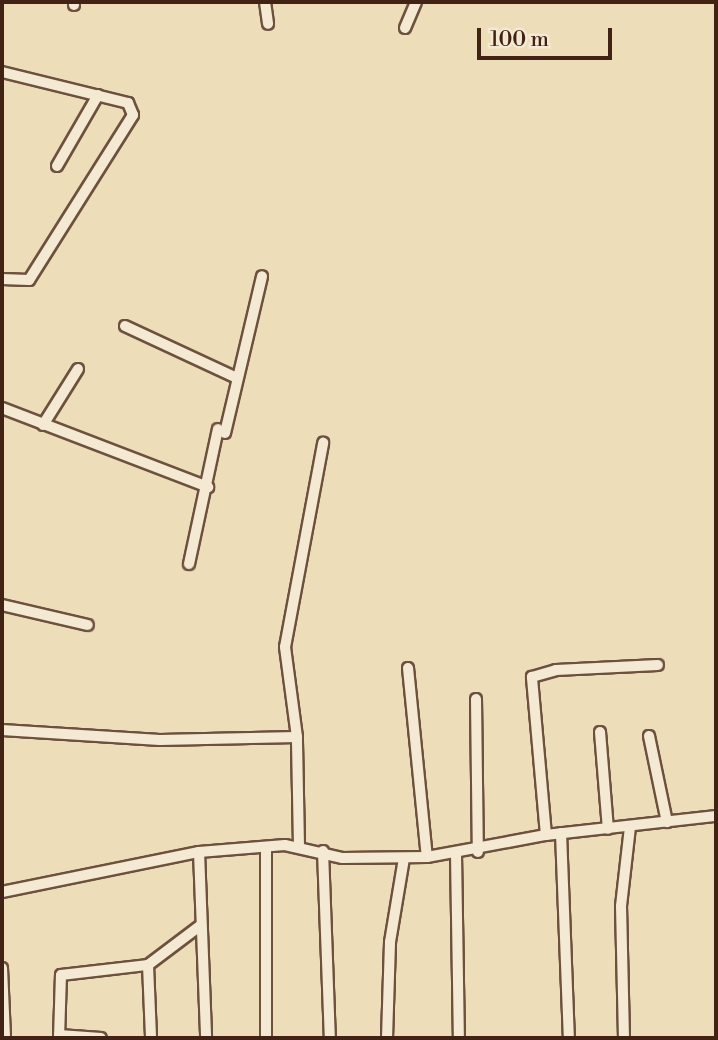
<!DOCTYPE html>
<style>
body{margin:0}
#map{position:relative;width:718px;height:1040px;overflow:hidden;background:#eeddb9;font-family:"Libre Bodoni",serif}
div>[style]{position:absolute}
.roads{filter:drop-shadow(2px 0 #6d513e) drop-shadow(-2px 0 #6d513e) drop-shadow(0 2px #6d513e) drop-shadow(0 -2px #6d513e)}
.street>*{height:10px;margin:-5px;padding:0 5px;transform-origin:5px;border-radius:5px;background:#f4e9d2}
span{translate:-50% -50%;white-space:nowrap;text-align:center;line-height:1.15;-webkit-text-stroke:6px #f4e9d2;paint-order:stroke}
.frame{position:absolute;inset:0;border:4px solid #422215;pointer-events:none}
.scale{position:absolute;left:477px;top:28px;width:135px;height:32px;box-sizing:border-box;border:4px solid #422215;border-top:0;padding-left:9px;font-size:21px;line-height:24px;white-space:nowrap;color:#422215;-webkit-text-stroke:5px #f4e9d2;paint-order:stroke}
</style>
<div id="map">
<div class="roads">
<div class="street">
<div style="left:74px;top:2px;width:3px;rotate:90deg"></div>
<div style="left:265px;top:2px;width:22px;rotate:82deg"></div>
<div style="left:405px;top:28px;width:28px;rotate:-67deg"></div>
<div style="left:2px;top:72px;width:130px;rotate:13.8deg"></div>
<div style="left:128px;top:103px;width:13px;rotate:67deg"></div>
<div style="left:133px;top:115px;width:195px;rotate:122.2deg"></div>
<div style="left:29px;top:280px;width:27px;rotate:-178deg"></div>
<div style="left:57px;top:166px;width:82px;rotate:-60deg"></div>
<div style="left:125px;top:326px;width:121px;rotate:24.9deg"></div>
<div style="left:2px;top:408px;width:221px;rotate:21deg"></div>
<div style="left:43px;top:425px;width:66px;rotate:-58deg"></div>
<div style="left:225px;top:433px;width:161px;rotate:-76.7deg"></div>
<div style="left:189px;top:564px;width:138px;rotate:-77.9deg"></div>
<div style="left:2px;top:605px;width:88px;rotate:13.1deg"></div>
<div style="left:408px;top:668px;width:190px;rotate:84.3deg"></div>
<div style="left:476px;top:699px;width:153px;rotate:89.3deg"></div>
<div style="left:2px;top:730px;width:158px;rotate:3.6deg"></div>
<div style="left:160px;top:740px;width:137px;rotate:-1.3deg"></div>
<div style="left:600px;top:732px;width:97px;rotate:85.3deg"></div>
<div style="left:649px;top:736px;width:88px;rotate:78.2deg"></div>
<div style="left:561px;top:833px;width:205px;rotate:87.8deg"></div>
<div style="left:546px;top:835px;width:159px;rotate:-95.1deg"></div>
<div style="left:532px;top:677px;width:25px;rotate:-16deg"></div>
<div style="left:556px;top:670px;width:102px;rotate:-2.8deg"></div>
<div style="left:299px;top:846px;width:109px;rotate:-91.1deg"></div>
<div style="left:297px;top:737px;width:91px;rotate:-97.6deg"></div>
<div style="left:285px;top:647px;width:208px;rotate:-79.4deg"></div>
<div style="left:266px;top:847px;width:191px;rotate:90deg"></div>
<div style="left:323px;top:851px;width:187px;rotate:87.9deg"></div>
<div style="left:199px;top:852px;width:186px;rotate:87.8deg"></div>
<div style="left:456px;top:854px;width:184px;rotate:89.1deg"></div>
<div style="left:2px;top:892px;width:201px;rotate:-11.5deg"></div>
<div style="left:199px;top:852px;width:86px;rotate:-4.7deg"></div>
<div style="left:285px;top:845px;width:58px;rotate:12.8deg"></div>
<div style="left:342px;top:858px;width:85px;rotate:-0.7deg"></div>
<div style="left:427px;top:857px;width:121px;rotate:-10.5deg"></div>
<div style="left:546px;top:835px;width:171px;rotate:-6.4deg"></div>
<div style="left:148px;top:965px;width:73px;rotate:87.6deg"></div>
<div style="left:2px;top:968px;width:70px;rotate:87.5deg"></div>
<div style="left:59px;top:1035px;width:42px;rotate:4.1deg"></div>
<div style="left:59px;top:1038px;width:63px;rotate:-88.2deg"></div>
<div style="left:61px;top:975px;width:88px;rotate:-6.6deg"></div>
<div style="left:148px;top:965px;width:66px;rotate:-37deg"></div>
<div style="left:387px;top:1038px;width:96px;rotate:-88.2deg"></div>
<div style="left:390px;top:942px;width:85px;rotate:-80.5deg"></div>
<div style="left:624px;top:1038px;width:132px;rotate:-91.3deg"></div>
<div style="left:621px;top:906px;width:80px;rotate:-83.5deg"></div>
</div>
</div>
<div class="frame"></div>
<div class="scale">100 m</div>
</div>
